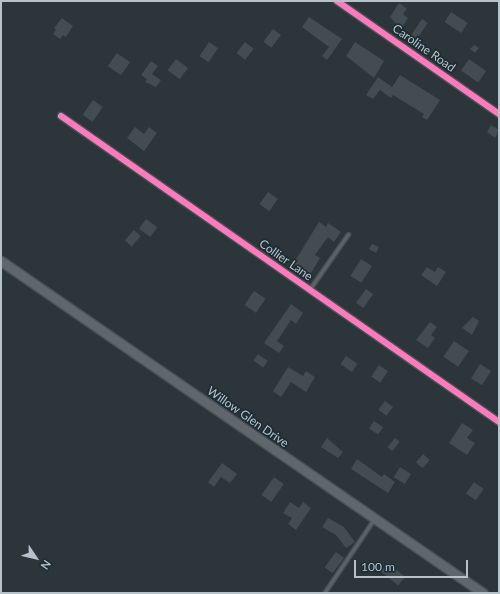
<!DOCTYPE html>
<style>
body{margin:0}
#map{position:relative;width:500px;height:594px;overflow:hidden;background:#2b353a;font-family:Lato,sans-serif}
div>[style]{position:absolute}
.building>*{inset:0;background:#434c50;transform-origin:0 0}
.roads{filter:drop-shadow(1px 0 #495054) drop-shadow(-1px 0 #495054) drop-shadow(0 1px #495054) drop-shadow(0 -1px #495054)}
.service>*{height:3px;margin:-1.5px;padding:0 1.5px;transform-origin:1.5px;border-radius:1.5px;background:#5b6368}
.minor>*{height:6px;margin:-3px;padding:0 3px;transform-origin:3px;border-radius:3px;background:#5b6368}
.secondary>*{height:9px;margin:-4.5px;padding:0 4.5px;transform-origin:4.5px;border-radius:4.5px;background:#60676c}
.cycleway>*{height:6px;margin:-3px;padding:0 3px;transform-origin:3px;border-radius:3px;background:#fd7abc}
span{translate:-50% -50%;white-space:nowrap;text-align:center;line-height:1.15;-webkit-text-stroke:3.5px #1e2d35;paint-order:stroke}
.street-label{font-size:12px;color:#b6c2ca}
.frame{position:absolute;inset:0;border:2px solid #b6c2ca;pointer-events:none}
.north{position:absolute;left:16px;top:538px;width:40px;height:40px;-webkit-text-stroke:3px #1e2d35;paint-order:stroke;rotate:125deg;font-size:11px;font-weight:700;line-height:16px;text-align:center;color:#b6c2ca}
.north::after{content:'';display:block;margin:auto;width:14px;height:18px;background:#b6c2ca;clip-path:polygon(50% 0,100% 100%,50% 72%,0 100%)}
.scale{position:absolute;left:354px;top:560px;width:114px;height:18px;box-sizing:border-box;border:2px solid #b6c2ca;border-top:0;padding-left:5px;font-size:12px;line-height:14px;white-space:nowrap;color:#b6c2ca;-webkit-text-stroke:3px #1e2d35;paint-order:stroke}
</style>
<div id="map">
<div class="building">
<div style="clip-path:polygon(399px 3px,407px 9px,403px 14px,408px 18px,401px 29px,390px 17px)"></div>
<div style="left:451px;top:12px;width:20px;height:12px;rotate:33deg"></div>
<div style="clip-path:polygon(309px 17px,342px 39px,327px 60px,322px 56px,329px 47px,302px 27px)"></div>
<div style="clip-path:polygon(62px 18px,73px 26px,66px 37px,63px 35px,60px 39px,53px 34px,56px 30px,54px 28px)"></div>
<div style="left:422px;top:19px;width:7px;height:23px;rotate:34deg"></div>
<div style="left:273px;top:29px;width:10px;height:16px;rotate:37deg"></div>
<div style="left:209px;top:42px;width:11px;height:17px;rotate:34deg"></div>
<div style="left:245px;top:42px;width:11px;height:14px;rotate:38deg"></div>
<div style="clip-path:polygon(355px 42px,384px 61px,374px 78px,346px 56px)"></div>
<div style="clip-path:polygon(474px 45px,479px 48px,475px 53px,470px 49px)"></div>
<div style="left:117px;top:53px;width:16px;height:16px;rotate:35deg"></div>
<div style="left:176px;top:59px;width:15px;height:14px;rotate:37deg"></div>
<div style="left:469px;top:59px;width:21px;height:14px;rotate:35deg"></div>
<div style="clip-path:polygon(151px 61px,158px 66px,152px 74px,161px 80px,156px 87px,145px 82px,147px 79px,141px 75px)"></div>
<div style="clip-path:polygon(400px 75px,440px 100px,427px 120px,422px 117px,424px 114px,393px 95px,391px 98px,380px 90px,373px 99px,366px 95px,378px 77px,392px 87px)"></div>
<div style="left:93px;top:100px;width:12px;height:18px;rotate:35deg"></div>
<div style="clip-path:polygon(491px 125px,499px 130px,495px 138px,487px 132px)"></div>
<div style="clip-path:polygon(135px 127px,144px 134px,149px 127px,157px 133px,144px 151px,127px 138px)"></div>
<div style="left:268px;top:192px;width:12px;height:15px;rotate:35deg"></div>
<div style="left:146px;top:219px;width:14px;height:12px;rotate:36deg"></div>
<div style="clip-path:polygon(319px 222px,326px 227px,328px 223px,341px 232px,334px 242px,328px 237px,315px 255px,320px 258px,310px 275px,293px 264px)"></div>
<div style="left:134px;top:230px;width:9px;height:14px;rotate:41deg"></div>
<div style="clip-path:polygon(372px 244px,379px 247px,376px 253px,369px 249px)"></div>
<div style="left:361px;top:259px;width:13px;height:20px;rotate:32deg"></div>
<div style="clip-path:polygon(427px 267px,435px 272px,438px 267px,446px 272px,437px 286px,421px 275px)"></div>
<div style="left:366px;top:289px;width:9px;height:17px;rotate:36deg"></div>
<div style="left:254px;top:291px;width:14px;height:17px;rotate:34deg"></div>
<div style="clip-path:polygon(291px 304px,303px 313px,296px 324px,291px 320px,277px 341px,284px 346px,279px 353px,264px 343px)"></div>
<div style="clip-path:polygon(473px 317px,479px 321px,472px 335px,462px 328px)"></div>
<div style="clip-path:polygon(430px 322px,437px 327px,431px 335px,435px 338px,428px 348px,416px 340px)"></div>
<div style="left:454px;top:341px;width:18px;height:19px;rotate:34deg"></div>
<div style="left:258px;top:354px;width:12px;height:8px;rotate:35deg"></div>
<div style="left:346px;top:356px;width:14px;height:10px;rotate:34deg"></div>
<div style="left:480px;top:364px;width:13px;height:17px;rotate:32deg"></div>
<div style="left:379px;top:365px;width:11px;height:14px;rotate:34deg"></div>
<div style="clip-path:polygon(288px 367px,303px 376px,306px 371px,315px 377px,306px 392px,291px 382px,281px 397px,273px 391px)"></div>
<div style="left:385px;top:401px;width:10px;height:11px;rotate:37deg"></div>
<div style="left:374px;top:421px;width:11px;height:9px;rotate:34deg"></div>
<div style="clip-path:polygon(462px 423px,473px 430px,467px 438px,475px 443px,467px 455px,449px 443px)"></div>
<div style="clip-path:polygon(327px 438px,343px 452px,338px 458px,321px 447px)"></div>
<div style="left:395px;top:438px;width:6px;height:12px;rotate:39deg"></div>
<div style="left:423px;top:454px;width:9px;height:11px;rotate:41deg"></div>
<div style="clip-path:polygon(357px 459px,382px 477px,384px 474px,395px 482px,388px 493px,351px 469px)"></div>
<div style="clip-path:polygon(222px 463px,237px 474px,230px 483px,221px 477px,214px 487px,208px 482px)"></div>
<div style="left:400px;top:467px;width:13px;height:12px;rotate:32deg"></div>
<div style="left:274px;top:477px;width:12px;height:22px;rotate:35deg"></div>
<div style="left:474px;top:482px;width:12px;height:14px;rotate:35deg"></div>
<div style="clip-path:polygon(290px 502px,299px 508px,303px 502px,311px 508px,296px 530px,288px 524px,292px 518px,283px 513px)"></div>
<div style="clip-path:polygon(328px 518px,344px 527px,355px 542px,346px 548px,336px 535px,322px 527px)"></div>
<div style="left:336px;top:552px;width:10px;height:19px;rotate:37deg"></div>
<div style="left:388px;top:563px;width:22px;height:11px;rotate:39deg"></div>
</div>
<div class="roads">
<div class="service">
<div style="left:309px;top:290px;width:68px;rotate:-55.1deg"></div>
<div style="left:324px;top:593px;width:89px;rotate:-56deg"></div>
</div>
<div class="minor">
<div style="left:337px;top:1px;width:198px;rotate:34.9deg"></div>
<div style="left:61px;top:116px;width:534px;rotate:34.94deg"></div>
</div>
<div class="secondary">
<div style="left:1px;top:261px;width:585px;rotate:34.56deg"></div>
</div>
</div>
<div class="cycleway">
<div style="left:337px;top:1px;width:198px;rotate:34.9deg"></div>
<div style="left:61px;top:116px;width:534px;rotate:34.94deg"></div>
</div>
<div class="street-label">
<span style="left:424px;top:48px;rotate:35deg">Caroline Road</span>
<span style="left:286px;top:260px;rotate:35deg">Collier Lane</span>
<span style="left:248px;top:417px;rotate:35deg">Willow Glen Drive</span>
</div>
<div class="frame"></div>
<div class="north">N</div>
<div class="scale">100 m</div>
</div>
